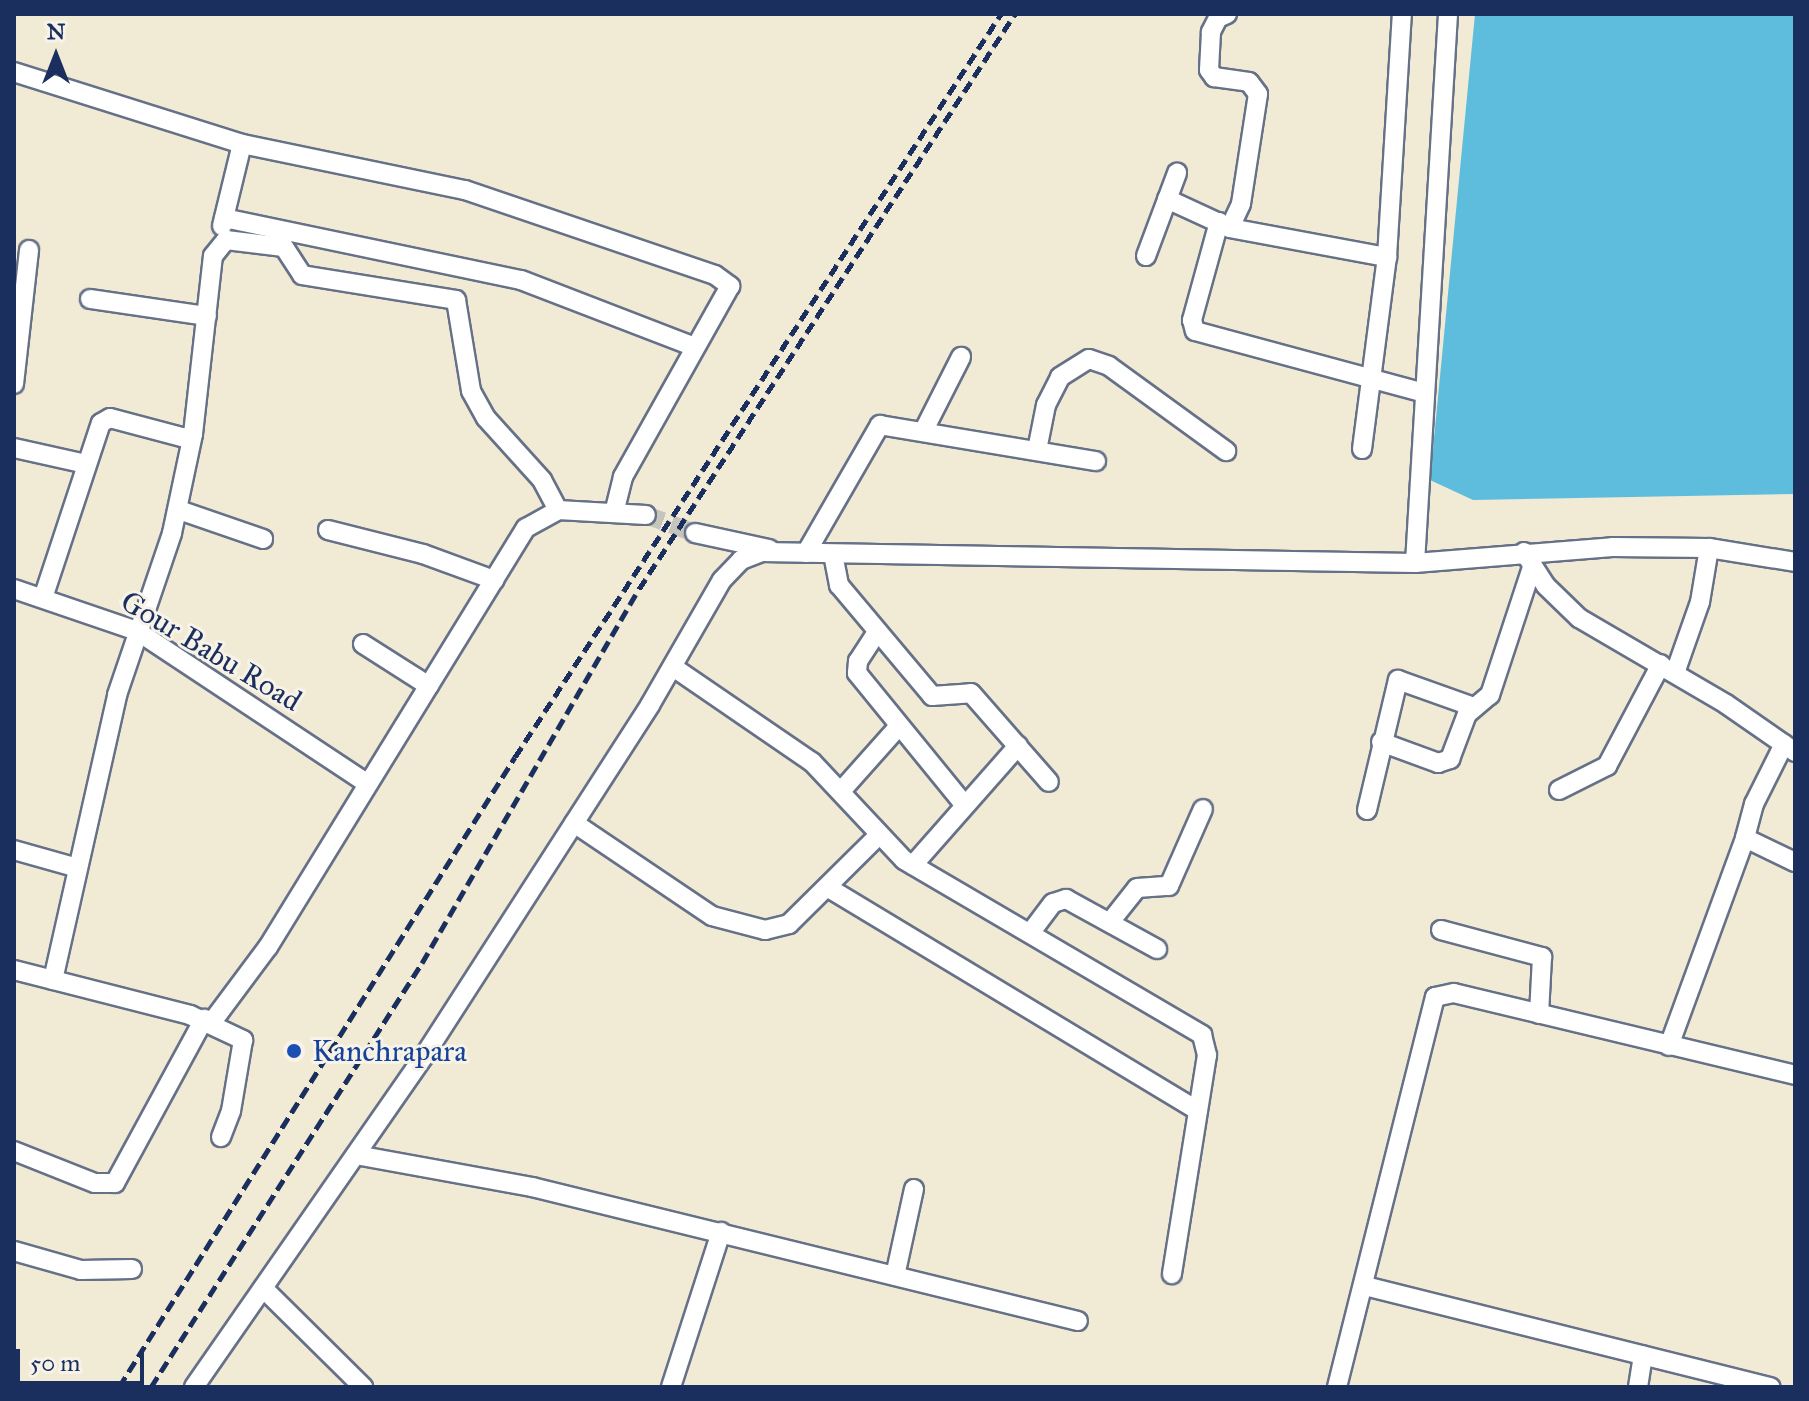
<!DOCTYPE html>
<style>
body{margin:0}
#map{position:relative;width:1809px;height:1401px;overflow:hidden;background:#f1ebd5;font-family:"IM FELL Great Primer",serif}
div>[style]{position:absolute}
.water>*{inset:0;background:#5ebddc}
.minor-tunnel>*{height:18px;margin-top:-9px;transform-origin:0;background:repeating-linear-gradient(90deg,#c6c5bd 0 18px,transparent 0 27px)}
.roads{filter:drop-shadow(2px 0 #667188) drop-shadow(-2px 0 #667188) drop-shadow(0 2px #667188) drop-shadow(0 -2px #667188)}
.minor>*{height:18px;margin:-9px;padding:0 9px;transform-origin:9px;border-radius:9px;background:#fff}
.rail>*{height:5px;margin-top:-2.5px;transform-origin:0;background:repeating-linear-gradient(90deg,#1b2f5e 0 12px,transparent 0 18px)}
.dots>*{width:22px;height:22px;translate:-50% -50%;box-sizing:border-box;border:4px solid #f7f3e8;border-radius:50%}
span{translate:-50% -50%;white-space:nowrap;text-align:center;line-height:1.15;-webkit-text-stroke:6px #f7f3e8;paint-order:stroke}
.street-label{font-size:30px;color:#1b2f5e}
.transit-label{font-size:30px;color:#164399}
.left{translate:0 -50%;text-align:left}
.frame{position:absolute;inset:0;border:16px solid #1b2f5e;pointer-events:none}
.north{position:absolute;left:16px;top:16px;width:80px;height:80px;-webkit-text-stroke:6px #f7f3e8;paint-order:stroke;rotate:0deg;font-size:22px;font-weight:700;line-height:32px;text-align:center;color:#1b2f5e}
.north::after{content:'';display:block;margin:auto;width:28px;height:36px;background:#1b2f5e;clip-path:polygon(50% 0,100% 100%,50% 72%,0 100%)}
.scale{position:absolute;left:16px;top:1349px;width:128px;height:36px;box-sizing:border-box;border:4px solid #1b2f5e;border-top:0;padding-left:10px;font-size:24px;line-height:28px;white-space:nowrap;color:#1b2f5e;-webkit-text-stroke:6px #f7f3e8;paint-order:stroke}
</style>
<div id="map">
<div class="water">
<div style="clip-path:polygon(1475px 14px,1795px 14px,1795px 494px,1473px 500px,1430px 480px)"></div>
</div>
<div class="minor-tunnel">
<div style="left:646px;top:515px;width:52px;rotate:20.2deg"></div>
</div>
<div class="roads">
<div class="minor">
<div style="left:1227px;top:14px;width:10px;rotate:156deg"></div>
<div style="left:1218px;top:18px;width:16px;rotate:117deg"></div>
<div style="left:1211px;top:32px;width:38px;rotate:93deg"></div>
<div style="left:1209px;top:70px;width:9px;rotate:54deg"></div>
<div style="left:1214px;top:77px;width:35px;rotate:8deg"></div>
<div style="left:1249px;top:82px;width:15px;rotate:53deg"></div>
<div style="left:1258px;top:94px;width:111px;rotate:98.8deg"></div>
<div style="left:1241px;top:204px;width:26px;rotate:115deg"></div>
<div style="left:14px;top:72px;width:239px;rotate:17.5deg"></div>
<div style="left:242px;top:144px;width:228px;rotate:11.7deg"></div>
<div style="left:465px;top:190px;width:264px;rotate:18.8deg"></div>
<div style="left:715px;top:275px;width:19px;rotate:36deg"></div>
<div style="left:730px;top:286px;width:219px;rotate:119.3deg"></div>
<div style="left:623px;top:477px;width:36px;rotate:104deg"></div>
<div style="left:1167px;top:199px;width:69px;rotate:24.7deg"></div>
<div style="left:1230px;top:228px;width:160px;rotate:10.5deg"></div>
<div style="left:224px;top:218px;width:303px;rotate:11.8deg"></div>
<div style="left:521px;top:280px;width:186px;rotate:21.1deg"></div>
<div style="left:1219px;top:222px;width:102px;rotate:105.4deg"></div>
<div style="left:1192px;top:320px;width:11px;rotate:75deg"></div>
<div style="left:1195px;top:331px;width:237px;rotate:15.1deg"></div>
<div style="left:222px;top:226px;width:84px;rotate:-76.3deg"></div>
<div style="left:1146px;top:256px;width:89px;rotate:-69.5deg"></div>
<div style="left:90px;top:299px;width:118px;rotate:8.3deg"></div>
<div style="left:14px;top:384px;width:135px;rotate:-83.6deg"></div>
<div style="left:924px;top:430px;width:82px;rotate:-63.1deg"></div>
<div style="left:14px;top:448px;width:74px;rotate:12.5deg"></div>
<div style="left:1362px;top:449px;width:194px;rotate:-82.6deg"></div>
<div style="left:1387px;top:257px;width:243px;rotate:-86.5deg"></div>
<div style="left:1037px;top:450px;width:46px;rotate:-78.7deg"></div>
<div style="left:1046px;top:405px;width:31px;rotate:-63deg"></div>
<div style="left:1060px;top:377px;width:34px;rotate:-32deg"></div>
<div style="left:1089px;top:359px;width:21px;rotate:19deg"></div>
<div style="left:1109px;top:366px;width:145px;rotate:36deg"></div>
<div style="left:179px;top:510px;width:89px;rotate:19deg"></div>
<div style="left:328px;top:530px;width:98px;rotate:14.2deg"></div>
<div style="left:423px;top:554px;width:76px;rotate:20.1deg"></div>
<div style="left:695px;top:533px;width:76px;rotate:12.2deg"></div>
<div style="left:1524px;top:552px;width:40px;rotate:57.1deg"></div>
<div style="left:1546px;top:586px;width:46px;rotate:44.1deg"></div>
<div style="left:1579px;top:618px;width:170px;rotate:30.3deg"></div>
<div style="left:1726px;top:704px;width:84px;rotate:34.8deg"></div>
<div style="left:806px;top:553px;width:148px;rotate:-60deg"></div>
<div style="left:880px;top:425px;width:219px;rotate:9.5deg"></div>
<div style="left:833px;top:554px;width:32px;rotate:79deg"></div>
<div style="left:839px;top:585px;width:145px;rotate:50deg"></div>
<div style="left:932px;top:696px;width:39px;rotate:-4deg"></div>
<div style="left:971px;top:693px;width:118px;rotate:48.8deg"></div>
<div style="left:1415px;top:563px;width:550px;rotate:-86.56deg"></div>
<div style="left:14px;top:589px;width:130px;rotate:18.9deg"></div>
<div style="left:137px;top:631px;width:277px;rotate:33.5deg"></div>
<div style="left:43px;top:598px;width:184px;rotate:-71.7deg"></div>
<div style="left:101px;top:423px;width:10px;rotate:-29deg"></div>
<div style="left:110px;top:418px;width:78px;rotate:14.9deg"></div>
<div style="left:185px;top:438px;width:9px;rotate:-27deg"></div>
<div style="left:193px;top:434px;width:179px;rotate:-83.6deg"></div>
<div style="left:213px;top:256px;width:21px;rotate:-51deg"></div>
<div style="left:226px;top:240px;width:58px;rotate:6.9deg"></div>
<div style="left:284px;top:247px;width:33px;rotate:57deg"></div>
<div style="left:302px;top:275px;width:156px;rotate:9.2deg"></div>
<div style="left:456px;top:300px;width:92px;rotate:80.6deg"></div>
<div style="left:471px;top:391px;width:31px;rotate:61deg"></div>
<div style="left:486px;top:418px;width:84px;rotate:47.9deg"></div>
<div style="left:542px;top:480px;width:34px;rotate:62deg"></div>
<div style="left:877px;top:632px;width:35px;rotate:123deg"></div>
<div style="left:858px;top:661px;width:12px;rotate:95deg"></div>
<div style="left:857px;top:673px;width:169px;rotate:50.8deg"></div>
<div style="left:363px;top:644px;width:78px;rotate:32.5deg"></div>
<div style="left:673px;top:667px;width:168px;rotate:34.4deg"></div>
<div style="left:812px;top:762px;width:134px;rotate:46.8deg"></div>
<div style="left:904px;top:860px;width:346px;rotate:30.4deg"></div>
<div style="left:1202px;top:1035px;width:21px;rotate:76deg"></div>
<div style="left:1207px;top:1055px;width:222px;rotate:99.1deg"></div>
<div style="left:1675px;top:673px;width:75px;rotate:-70.6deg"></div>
<div style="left:1700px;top:602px;width:55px;rotate:-80.5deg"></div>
<div style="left:1381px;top:742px;width:61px;rotate:20.2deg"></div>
<div style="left:1438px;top:763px;width:13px;rotate:-18deg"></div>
<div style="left:1450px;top:759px;width:48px;rotate:-69.3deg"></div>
<div style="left:1467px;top:714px;width:30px;rotate:-40deg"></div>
<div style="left:1490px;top:695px;width:135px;rotate:-71.8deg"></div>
<div style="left:1784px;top:744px;width:67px;rotate:116.6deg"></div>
<div style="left:1754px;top:804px;width:35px;rotate:105deg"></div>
<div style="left:1745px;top:838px;width:55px;rotate:25.6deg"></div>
<div style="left:842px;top:790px;width:86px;rotate:-48.3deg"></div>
<div style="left:1559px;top:790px;width:54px;rotate:-26.6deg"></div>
<div style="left:1607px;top:766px;width:115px;rotate:-62.1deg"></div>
<div style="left:1367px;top:810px;width:134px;rotate:-76.6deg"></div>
<div style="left:1398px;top:680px;width:81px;rotate:19.6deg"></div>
<div style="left:574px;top:823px;width:166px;rotate:34deg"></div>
<div style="left:712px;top:916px;width:55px;rotate:14.8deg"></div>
<div style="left:765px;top:930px;width:25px;rotate:-14deg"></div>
<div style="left:789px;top:924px;width:127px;rotate:-44.7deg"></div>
<div style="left:14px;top:850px;width:66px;rotate:15.7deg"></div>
<div style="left:913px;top:865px;width:159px;rotate:-48.6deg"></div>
<div style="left:827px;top:887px;width:433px;rotate:31.1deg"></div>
<div style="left:1110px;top:922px;width:43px;rotate:-51.5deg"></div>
<div style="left:1137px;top:888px;width:32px;rotate:-4deg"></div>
<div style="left:1169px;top:886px;width:84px;rotate:-66.2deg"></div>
<div style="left:1441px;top:930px;width:105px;rotate:15deg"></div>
<div style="left:1542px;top:957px;width:57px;rotate:93deg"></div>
<div style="left:1031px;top:932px;width:36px;rotate:-53deg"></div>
<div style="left:1053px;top:903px;width:14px;rotate:-17deg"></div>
<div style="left:1066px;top:899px;width:104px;rotate:28.8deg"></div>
<div style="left:14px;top:970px;width:182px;rotate:14.3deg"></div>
<div style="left:190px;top:1015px;width:59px;rotate:25.3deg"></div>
<div style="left:243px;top:1040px;width:72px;rotate:99.6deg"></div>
<div style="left:231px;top:1111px;width:28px;rotate:111deg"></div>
<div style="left:53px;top:980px;width:292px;rotate:-77.3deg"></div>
<div style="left:117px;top:695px;width:171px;rotate:-71.2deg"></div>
<div style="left:172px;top:533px;width:101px;rotate:-78deg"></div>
<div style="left:212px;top:1022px;width:94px;rotate:-53.3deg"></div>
<div style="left:268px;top:947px;width:492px;rotate:-58.4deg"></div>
<div style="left:526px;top:528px;width:37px;rotate:-29deg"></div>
<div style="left:558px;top:510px;width:88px;rotate:3.3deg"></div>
<div style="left:1669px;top:1046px;width:221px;rotate:-69.9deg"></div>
<div style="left:14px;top:1151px;width:87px;rotate:21.6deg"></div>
<div style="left:95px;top:1183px;width:20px"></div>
<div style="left:115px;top:1183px;width:187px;rotate:-61.5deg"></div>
<div style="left:356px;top:1155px;width:179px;rotate:10.3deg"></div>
<div style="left:532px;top:1187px;width:562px;rotate:13.79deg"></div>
<div style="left:14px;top:1251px;width:70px;rotate:15.8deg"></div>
<div style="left:81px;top:1270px;width:51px;rotate:-1.1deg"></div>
<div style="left:895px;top:1276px;width:89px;rotate:-77.7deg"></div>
<div style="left:1365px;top:1286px;width:418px;rotate:14deg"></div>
<div style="left:263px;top:1288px;width:141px;rotate:44.7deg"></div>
<div style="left:194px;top:1387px;width:403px;rotate:-55.2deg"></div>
<div style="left:424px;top:1056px;width:417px;rotate:-57.2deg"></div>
<div style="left:650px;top:705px;width:144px;rotate:-60.1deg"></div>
<div style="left:722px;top:580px;width:28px;rotate:-46deg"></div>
<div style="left:741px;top:560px;width:22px;rotate:-21deg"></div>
<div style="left:762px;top:552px;width:653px;rotate:0.97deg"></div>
<div style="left:1415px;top:563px;width:198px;rotate:-4.6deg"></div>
<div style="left:1612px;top:547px;width:97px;rotate:0.6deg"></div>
<div style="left:1709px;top:548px;width:87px;rotate:9.2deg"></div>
<div style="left:671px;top:1387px;width:163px;rotate:-72.1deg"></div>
<div style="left:1337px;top:1387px;width:402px;rotate:-75.9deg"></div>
<div style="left:1435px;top:997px;width:19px;rotate:-12deg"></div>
<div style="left:1454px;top:993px;width:351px;rotate:13.5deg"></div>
<div style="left:1638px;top:1387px;width:32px;rotate:-81deg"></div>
</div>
</div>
<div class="rail">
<div style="left:119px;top:1387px;width:744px;rotate:-57.85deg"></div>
<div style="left:515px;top:757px;width:888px;rotate:-56.81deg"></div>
<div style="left:151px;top:1387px;width:503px;rotate:-57.42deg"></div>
<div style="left:422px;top:963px;width:432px;rotate:-59.9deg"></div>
<div style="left:639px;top:589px;width:687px;rotate:-56.82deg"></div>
</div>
<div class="dots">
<div style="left:294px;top:1051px;background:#1a4fb4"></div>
</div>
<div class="street-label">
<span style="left:211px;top:651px;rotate:31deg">Gour Babu Road</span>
</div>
<div class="transit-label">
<span class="left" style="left:312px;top:1051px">Kanchrapara</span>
</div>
<div class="frame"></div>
<div class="north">N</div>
<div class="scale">50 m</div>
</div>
